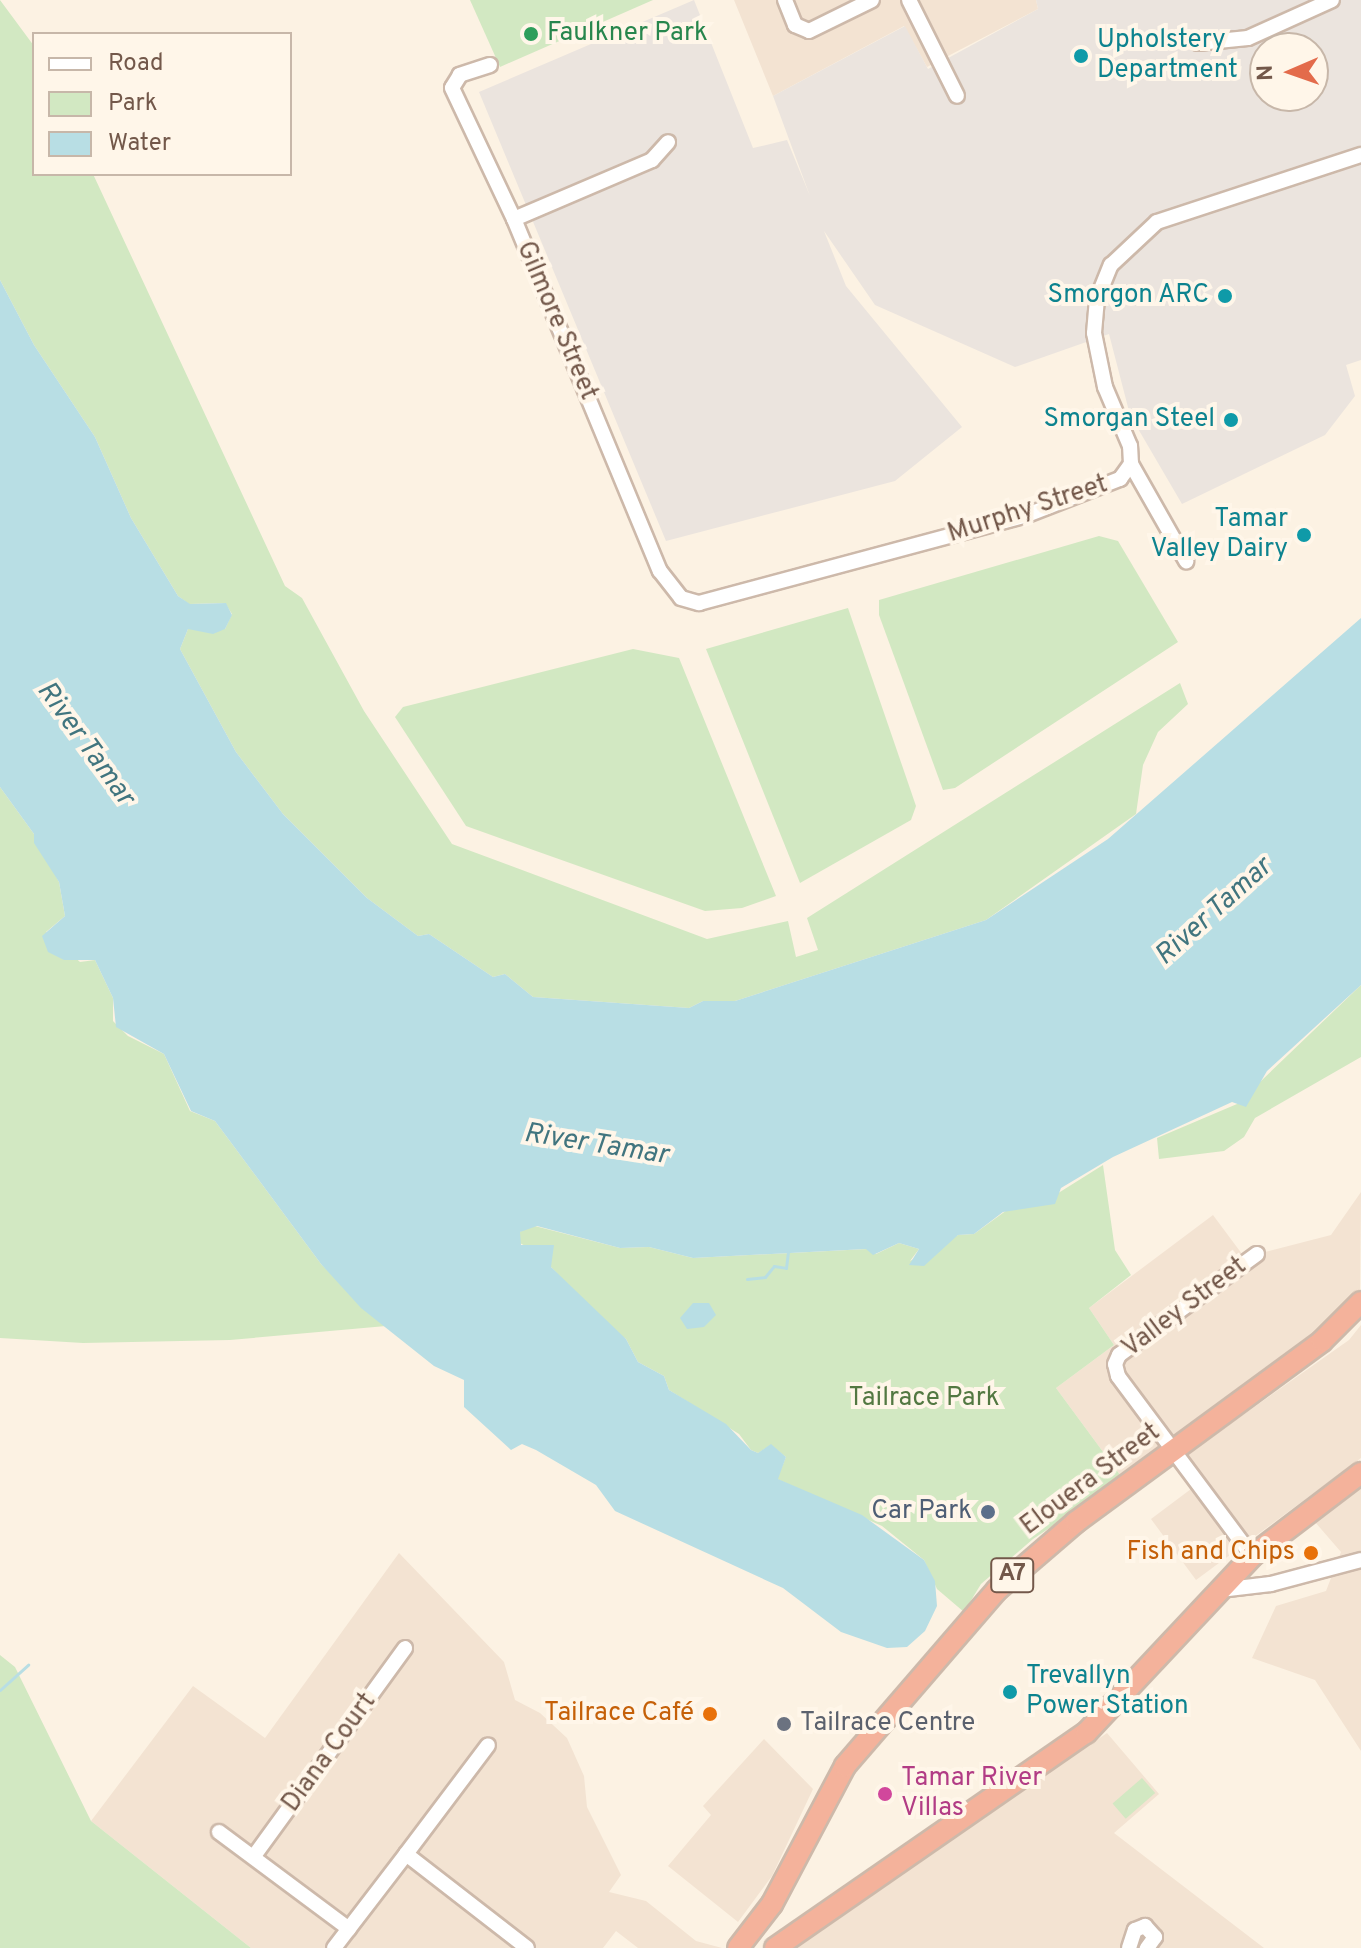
<!DOCTYPE html>
<meta charset="utf-8">
<style>
body{margin:0}
#map{position:relative;width:1361px;height:1948px;overflow:hidden;background:#fcf2e3;font-family:Overpass,sans-serif}
div>[style]{position:absolute}
.residential>*{inset:0;background:#f3e3d2}
.industrial>*{inset:0;background:#ebe4de}
.green>*{inset:0;background:#d2e8c2;transform-origin:0 0}
.water>*{inset:0;background:#b8dee4}
.stream>*{height:3px;margin:-1.5px;padding:0 1.5px;transform-origin:1.5px;border-radius:1.5px;background:#b8dee4}
.roads{filter:drop-shadow(2px 0 #cdb9aa) drop-shadow(-2px 0 #cdb9aa) drop-shadow(0 2px #cdb9aa) drop-shadow(0 -2px #cdb9aa)}
.minor>*{height:14px;margin:-7px;padding:0 7px;transform-origin:7px;border-radius:7px;background:#fff}
.highway>*{height:20px;margin:-10px;padding:0 10px;transform-origin:10px;border-radius:10px;background:#f4b29b}
.dots>*{width:22px;height:22px;translate:-50% -50%;box-sizing:border-box;border:4px solid #fff6e9;border-radius:50%}
span{translate:-50% -50%;white-space:nowrap;text-align:center;line-height:1.15;-webkit-text-stroke:8px #fff6e9;paint-order:stroke}
.shield-label span{padding:2px 6px;background:#fff6e9;border:2px solid;border-radius:6px;-webkit-text-stroke-width:0}
.shield-label{font-size:24px;color:#73584a;font-weight:700}
.leisure-label{font-size:26px;color:#27864d}
.left{translate:0 -50%;text-align:left}
.culture-label{font-size:26px;color:#0d838f}
.right{translate:-100% -50%;text-align:right}
.street-label{font-size:26px;color:#73584a}
.park-label{font-size:26px;color:#537842}
.service-label{font-size:26px;color:#4e5e75}
.food-label{font-size:26px;color:#c56008}
.worship-label{font-size:26px;color:#5b616d}
.hotel-label{font-size:26px;color:#b23c85}
.water-label{font-size:28px;color:#41757f;font-style:italic}
.legend{position:absolute;left:32px;top:32px;width:260px;height:144px;box-sizing:border-box;background:#fff6e9;border:2px solid #c7b7a9;margin:0;padding:10px 14px;list-style:none;font-size:24px;color:#73584a}
.legend li{display:flex;align-items:center;gap:16px;height:40px}
.legend b{width:40px;border:2px solid #c7b7a9}
.north{position:absolute;left:1249px;top:32px;width:80px;height:80px;box-sizing:border-box;background:#fff6e9;border:2px solid #c7b7a9;border-radius:50%;rotate:268deg;font-size:22px;font-weight:700;line-height:32px;text-align:center;color:#73584a}
.north::after{content:'';display:block;margin:auto;width:28px;height:36px;background:#e36b4b;clip-path:polygon(50% 0,100% 100%,50% 72%,0 100%)}
</style>
<div id="map">
<div class="residential">
<div style="clip-path:polygon(734px 0,1036px 0,1038px 9px,927px 67px,904px 26px,773px 96px)"></div>
<div style="clip-path:polygon(1361px 1192px,1360px 1291px,1326px 1328px,1123px 1479px,1056px 1388px,1114px 1345px,1089px 1308px,1213px 1215px,1242px 1254px,1257px 1254px,1331px 1235px)"></div>
<div style="clip-path:polygon(1361px 1325px,1361px 1458px,1196px 1580px,1151px 1519px,1191px 1489px,1172px 1465px,1349px 1340px)"></div>
<div style="clip-path:polygon(1361px 1488px,1361px 1751px,1315px 1680px,1252px 1658px,1276px 1606px,1326px 1591px,1341px 1552px,1315px 1522px)"></div>
<div style="clip-path:polygon(399px 1553px,504px 1662px,515px 1700px,540px 1713px,567px 1738px,584px 1776px,587px 1807px,621px 1875px,609px 1892px,646px 1901px,696px 1941px,722px 1948px,638px 1948px,616px 1931px,603px 1948px,251px 1948px,91px 1821px,193px 1686px,265px 1738px)"></div>
<div style="clip-path:polygon(1107px 1733px,1159px 1794px,1114px 1833px,1264px 1948px,792px 1948px)"></div>
<div style="clip-path:polygon(764px 1739px,813px 1789px,772px 1876px,738px 1922px,668px 1866px,711px 1815px,703px 1806px)"></div>
</div>
<div class="industrial">
<div style="clip-path:polygon(evenodd,694px 0,753px 148px,787px 140px,810px 196px,773px 96px,905px 26px,928px 69px,1038px 9px,1036px 0,1361px 0,1361px 360px,1346px 365px,1355px 396px,1325px 435px,1182px 504px,1130px 415px,1109px 334px,1015px 367px,875px 305px,824px 231px,846px 286px,962px 427px,895px 481px,666px 541px,479px 92px,694px 0,1265px 48px,1313px 48px,1313px 96px,1265px 96px,1265px 48px)"></div>
</div>
<div class="green">
<div style="clip-path:polygon(0 0,34px 46px,34px 174px,93px 174px,285px 586px,302px 598px,364px 711px,452px 844px,707px 939px,788px 921px,796px 957px,818px 950px,807px 918px,1180px 683px,1188px 704px,1158px 732px,1143px 765px,1136px 814px,986px 920px,735px 1001px,703px 1001px,689px 1008px,533px 997px,505px 974px,493px 977px,429px 934px,418px 936px,367px 898px,283px 814px,236px 752px,180px 649px,188px 629px,225px 629px,232px 614px,225px 603px,189px 604px,178px 596px,131px 518px,95px 437px,34px 345px,0 280px)"></div>
<div style="clip-path:polygon(470px 0,653px 0,500px 67px)"></div>
<div style="clip-path:polygon(1099px 536px,1118px 541px,1178px 642px,955px 788px,943px 790px,879px 615px,879px 600px)"></div>
<div style="clip-path:polygon(848px 608px,916px 806px,911px 820px,800px 883px,706px 649px)"></div>
<div style="clip-path:polygon(633px 649px,679px 658px,776px 896px,742px 908px,705px 911px,466px 826px,395px 717px,403px 707px)"></div>
<div style="clip-path:polygon(0 787px,34px 834px,59px 882px,65px 916px,46px 932px,80px 962px,95px 960px,113px 998px,113px 1021px,128px 1036px,164px 1054px,190px 1111px,215px 1121px,321px 1264px,386px 1326px,230px 1340px,83px 1343px,0 1338px)"></div>
<div style="clip-path:polygon(1361px 985px,1361px 1057px,1255px 1118px,1244px 1137px,1224px 1151px,1159px 1159px,1157px 1138px,1237px 1104px)"></div>
<div style="clip-path:polygon(1103px 1165px,1115px 1250px,1131px 1275px,1089px 1308px,1114px 1345px,1056px 1388px,1123px 1479px,1033px 1539px,981px 1584px,964px 1612px,937px 1589px,924px 1560px,882px 1526px,777px 1479px,786px 1457px,771px 1445px,758px 1453px,751px 1450px,739px 1434px,669px 1390px,664px 1376px,638px 1362px,626px 1339px,603px 1323px,551px 1267px,551px 1260px,518px 1242px,520px 1232px,531px 1225px,620px 1248px,649px 1247px,693px 1258px,867px 1249px,876px 1254px,899px 1243px,919px 1249px,910px 1261px,958px 1235px,974px 1234px,1007px 1210px,1044px 1202px)"></div>
<div style="clip-path:polygon(0 1655px,15px 1667px,91px 1821px,251px 1948px,0 1948px)"></div>
<div style="left:1142px;top:1778px;width:20px;height:39px;rotate:49deg"></div>
</div>
<div class="water">
<div style="clip-path:polygon(0 280px,34px 345px,95px 437px,131px 518px,178px 596px,190px 604px,226px 603px,232px 615px,225px 629px,213px 634px,188px 629px,180px 649px,236px 752px,283px 814px,367px 898px,418px 936px,429px 934px,493px 977px,505px 974px,533px 997px,689px 1008px,703px 1001px,735px 1001px,986px 920px,1108px 839px,1361px 618px,1361px 985px,1267px 1071px,1246px 1107px,1232px 1102px,1113px 1157px,1061px 1188px,1055px 1204px,1003px 1212px,974px 1234px,958px 1235px,924px 1266px,909px 1265px,919px 1249px,899px 1243px,873px 1255px,866px 1249px,693px 1258px,649px 1247px,620px 1248px,537px 1226px,520px 1232px,521px 1245px,554px 1245px,551px 1267px,626px 1339px,638px 1362px,664px 1376px,669px 1390px,726px 1424px,751px 1450px,758px 1453px,771px 1444px,786px 1457px,778px 1479px,862px 1515px,924px 1560px,935px 1581px,937px 1606px,925px 1631px,907px 1647px,887px 1648px,841px 1632px,783px 1588px,615px 1511px,596px 1485px,536px 1450px,522px 1444px,511px 1450px,464px 1407px,464px 1380px,434px 1366px,361px 1308px,321px 1264px,215px 1121px,191px 1111px,164px 1054px,116px 1027px,113px 998px,95px 960px,64px 960px,48px 952px,42px 936px,65px 916px,59px 882px,34px 843px,34px 834px,0 787px)"></div>
<div style="clip-path:polygon(693px 1303px,709px 1303px,716px 1315px,704px 1327px,687px 1329px,680px 1318px)"></div>
</div>
<div class="stream">
<div style="left:747px;top:1279px;width:18px;rotate:-6deg"></div>
<div style="left:765px;top:1277px;width:14px;rotate:-51deg"></div>
<div style="left:774px;top:1266px;width:12px;rotate:9deg"></div>
<div style="left:786px;top:1268px;width:16px;rotate:-83deg"></div>
<div style="left:0;top:1690px;width:38px;rotate:-42deg"></div>
</div>
<div class="roads">
<div class="minor">
<div style="left:785px;top:0;width:27px;rotate:68deg"></div>
<div style="left:795px;top:25px;width:15px;rotate:23deg"></div>
<div style="left:809px;top:31px;width:70px;rotate:-26.2deg"></div>
<div style="left:909px;top:0;width:107px;rotate:63.4deg"></div>
<div style="left:1198px;top:43px;width:50px;rotate:-5.7deg"></div>
<div style="left:1248px;top:38px;width:92px;rotate:-24.3deg"></div>
<div style="left:490px;top:65px;width:32px;rotate:162deg"></div>
<div style="left:460px;top:75px;width:15px;rotate:122deg"></div>
<div style="left:452px;top:88px;width:145px;rotate:64.7deg"></div>
<div style="left:514px;top:219px;width:381px;rotate:67.5deg"></div>
<div style="left:660px;top:571px;width:34px;rotate:52deg"></div>
<div style="left:681px;top:598px;width:19px;rotate:16deg"></div>
<div style="left:699px;top:603px;width:340px;rotate:-15deg"></div>
<div style="left:1027px;top:515px;width:100px;rotate:-21.2deg"></div>
<div style="left:1120px;top:479px;width:19px;rotate:-54deg"></div>
<div style="left:1131px;top:464px;width:18px;rotate:-93deg"></div>
<div style="left:1130px;top:446px;width:64px;rotate:-113deg"></div>
<div style="left:1105px;top:387px;width:55px;rotate:-101.5deg"></div>
<div style="left:1094px;top:333px;width:34px;rotate:-85deg"></div>
<div style="left:1097px;top:299px;width:37px;rotate:-68deg"></div>
<div style="left:1111px;top:265px;width:63px;rotate:-43.1deg"></div>
<div style="left:1157px;top:222px;width:215px;rotate:-18.2deg"></div>
<div style="left:514px;top:219px;width:150px;rotate:-23.1deg"></div>
<div style="left:652px;top:160px;width:24px;rotate:-48deg"></div>
<div style="left:1131px;top:464px;width:112px;rotate:60.4deg"></div>
<div style="left:1252px;top:1556px;width:224px;rotate:-126.7deg"></div>
<div style="left:1118px;top:1376px;width:12px;rotate:-104deg"></div>
<div style="left:1115px;top:1364px;width:10px;rotate:-66deg"></div>
<div style="left:1119px;top:1355px;width:171px;rotate:-36.2deg"></div>
<div style="left:1220px;top:1590px;width:51px;rotate:-6.7deg"></div>
<div style="left:1271px;top:1584px;width:93px;rotate:-14.9deg"></div>
<div style="left:219px;top:1832px;width:162px;rotate:36.7deg"></div>
<div style="left:406px;top:1854px;width:136px;rotate:-53deg"></div>
<div style="left:254px;top:1856px;width:257px;rotate:-54deg"></div>
<div style="left:334px;top:1948px;width:118px;rotate:-52.5deg"></div>
<div style="left:406px;top:1854px;width:153px;rotate:37.8deg"></div>
<div style="left:1129px;top:1948px;width:19px;rotate:-72deg"></div>
<div style="left:1135px;top:1930px;width:11px;rotate:-22deg"></div>
<div style="left:1145px;top:1926px;width:15px;rotate:48deg"></div>
<div style="left:1155px;top:1937px;width:14px;rotate:126deg"></div>
</div>
<div class="highway">
<div style="left:738px;top:1948px;width:56px;rotate:-52.3deg"></div>
<div style="left:772px;top:1904px;width:156px;rotate:-62.1deg"></div>
<div style="left:845px;top:1766px;width:233px;rotate:-49.2deg"></div>
<div style="left:997px;top:1590px;width:104px;rotate:-40.7deg"></div>
<div style="left:1076px;top:1522px;width:305px;rotate:-36.3deg"></div>
<div style="left:1322px;top:1341px;width:55px;rotate:-45deg"></div>
<div style="left:775px;top:1948px;width:378px;rotate:-34.7deg"></div>
<div style="left:1086px;top:1733px;width:243px;rotate:-46.8deg"></div>
<div style="left:1252px;top:1556px;width:137px;rotate:-37.3deg"></div>
</div>
</div>
<div class="dots">
<div style="left:531px;top:34px;background:#2e9e5b"></div>
<div style="left:1081px;top:56px;background:#0f9aa8"></div>
<div style="left:1225px;top:296px;background:#0f9aa8"></div>
<div style="left:1231px;top:420px;background:#0f9aa8"></div>
<div style="left:1304px;top:535px;background:#0f9aa8"></div>
<div style="left:988px;top:1512px;background:#5c6f8a"></div>
<div style="left:1311px;top:1553px;background:#e8710a"></div>
<div style="left:1010px;top:1692px;background:#0f9aa8"></div>
<div style="left:710px;top:1714px;background:#e8710a"></div>
<div style="left:784px;top:1724px;background:#6b7280"></div>
<div style="left:885px;top:1794px;background:#d1479c"></div>
</div>
<div class="shield-label">
<span style="left:1012px;top:1575px">A7</span>
</div>
<div class="leisure-label">
<span class="left" style="left:547px;top:34px">Faulkner Park</span>
</div>
<div class="culture-label">
<span class="left" style="left:1097px;top:56px">Upholstery<br>Department</span>
<span class="right" style="left:1209px;top:296px">Smorgon ARC</span>
<span class="right" style="left:1215px;top:420px">Smorgan Steel</span>
<span class="right" style="left:1288px;top:535px">Tamar<br>Valley Dairy</span>
<span class="left" style="left:1026px;top:1692px">Trevallyn<br>Power Station</span>
</div>
<div class="street-label">
<span style="left:556px;top:321px;rotate:67deg">Gilmore Street</span>
<span style="left:1028px;top:510px;rotate:-18deg">Murphy Street</span>
<span style="left:1185px;top:1308px;rotate:-37deg">Valley Street</span>
<span style="left:1091px;top:1480px;rotate:-37deg">Elouera Street</span>
<span style="left:330px;top:1753px;rotate:-54deg">Diana Court</span>
</div>
<div class="park-label">
<span style="left:924px;top:1399px">Tailrace Park</span>
</div>
<div class="service-label">
<span class="right" style="left:972px;top:1512px">Car Park</span>
</div>
<div class="food-label">
<span class="right" style="left:1295px;top:1553px">Fish and Chips</span>
<span class="right" style="left:694px;top:1714px">Tailrace Café</span>
</div>
<div class="worship-label">
<span class="left" style="left:800px;top:1724px">Tailrace Centre</span>
</div>
<div class="hotel-label">
<span class="left" style="left:901px;top:1794px">Tamar River<br>Villas</span>
</div>
<div class="water-label">
<span style="left:85px;top:744px;rotate:54deg">River Tamar</span>
<span style="left:1214px;top:912px;rotate:-42deg">River Tamar</span>
<span style="left:596px;top:1145px;rotate:9deg">River Tamar</span>
</div>
<ul class="legend">
<li><b style="height:10px;background:#fff"></b>Road</li>
<li><b style="height:22px;background:#d2e8c2"></b>Park</li>
<li><b style="height:22px;background:#b8dee4"></b>Water</li>
</ul>
<div class="north">N</div>
</div>
